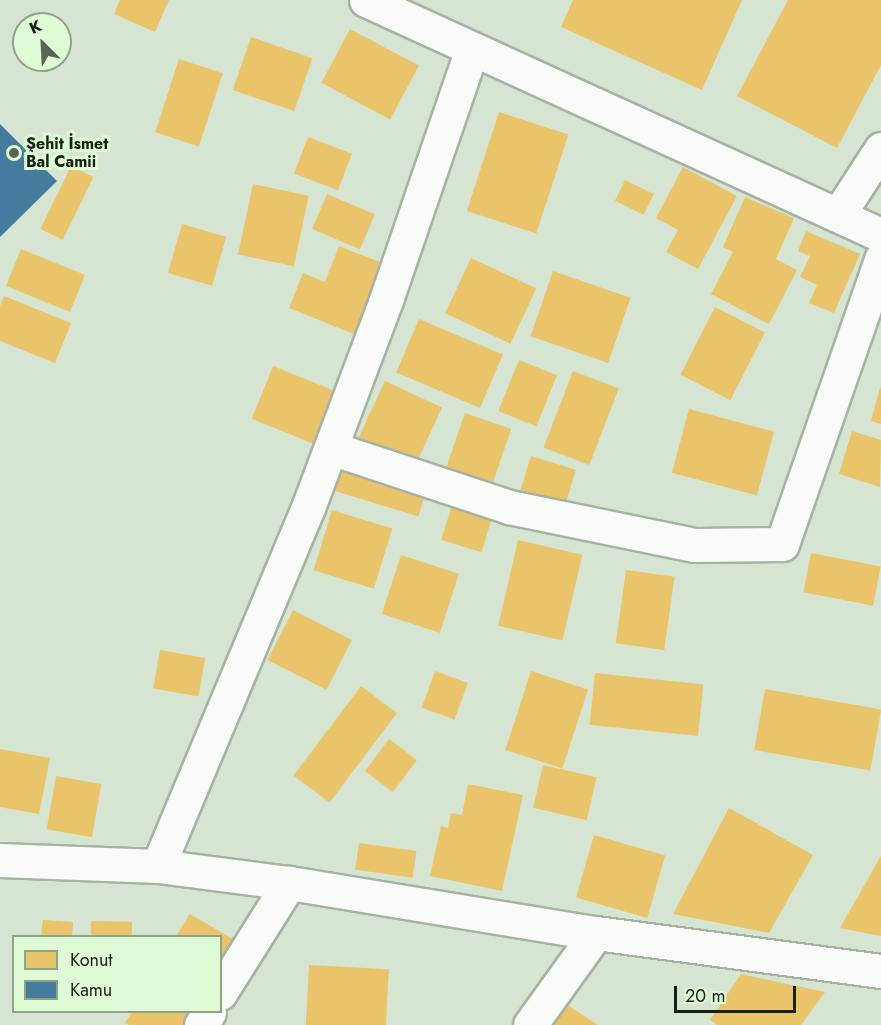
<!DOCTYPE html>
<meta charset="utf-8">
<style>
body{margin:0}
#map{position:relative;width:881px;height:1025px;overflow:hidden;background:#d6e5d1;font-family:Jost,sans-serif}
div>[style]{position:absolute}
.homes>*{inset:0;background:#e9c46a;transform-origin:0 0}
.public>*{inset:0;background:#457b9d}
.roads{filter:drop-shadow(2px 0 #a6b2a3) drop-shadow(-2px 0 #a6b2a3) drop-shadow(0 2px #a6b2a3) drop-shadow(0 -2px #a6b2a3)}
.minor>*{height:33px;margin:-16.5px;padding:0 16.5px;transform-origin:16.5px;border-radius:16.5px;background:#f9fbf8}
.dots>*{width:16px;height:16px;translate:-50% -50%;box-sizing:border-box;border:3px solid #defbd6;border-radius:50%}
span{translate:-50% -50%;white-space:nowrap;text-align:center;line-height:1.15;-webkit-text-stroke:6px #defbd6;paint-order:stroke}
.poi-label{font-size:16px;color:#162013;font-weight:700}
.left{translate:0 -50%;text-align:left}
.legend{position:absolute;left:12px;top:935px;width:210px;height:78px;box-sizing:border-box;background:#defbd6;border:2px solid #8ea388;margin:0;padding:8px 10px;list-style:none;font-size:18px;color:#162013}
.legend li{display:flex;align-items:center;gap:12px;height:30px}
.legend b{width:30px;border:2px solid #8ea388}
.north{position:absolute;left:12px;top:12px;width:60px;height:60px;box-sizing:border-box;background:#defbd6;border:2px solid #8ea388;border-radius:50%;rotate:336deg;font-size:16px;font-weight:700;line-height:24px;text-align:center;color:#162013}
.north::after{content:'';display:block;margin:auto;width:21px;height:27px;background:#596556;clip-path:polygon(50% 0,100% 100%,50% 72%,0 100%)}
.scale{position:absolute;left:674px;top:986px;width:122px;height:27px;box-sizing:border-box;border:3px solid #162013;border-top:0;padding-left:8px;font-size:18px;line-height:21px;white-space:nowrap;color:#162013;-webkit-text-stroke:4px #defbd6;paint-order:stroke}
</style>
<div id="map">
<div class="homes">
<div style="clip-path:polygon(120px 0,169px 0,155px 32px,114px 14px)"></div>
<div style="clip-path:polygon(573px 0,742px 0,702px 90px,561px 27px)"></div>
<div style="clip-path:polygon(788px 0,881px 0,881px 65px,837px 148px,737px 96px)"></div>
<div style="left:350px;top:29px;width:78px;height:61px;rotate:28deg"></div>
<div style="left:251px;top:37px;width:65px;height:56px;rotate:19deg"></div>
<div style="left:179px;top:59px;width:46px;height:77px;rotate:18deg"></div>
<div style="left:499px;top:112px;width:73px;height:104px;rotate:18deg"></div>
<div style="left:308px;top:137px;width:47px;height:39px;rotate:21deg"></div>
<div style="left:71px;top:166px;width:25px;height:70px;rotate:26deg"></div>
<div style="clip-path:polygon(683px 167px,737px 196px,698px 269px,666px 252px,678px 230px,656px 218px)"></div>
<div style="left:625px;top:180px;width:32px;height:23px;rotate:26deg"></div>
<div style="left:253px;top:184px;width:57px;height:72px;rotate:12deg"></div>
<div style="left:327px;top:194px;width:52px;height:38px;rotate:23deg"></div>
<div style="clip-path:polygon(745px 197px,794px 218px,776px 259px,797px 270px,769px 324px,711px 294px,733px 252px,723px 247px)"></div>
<div style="left:182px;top:224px;width:46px;height:51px;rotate:16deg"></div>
<div style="clip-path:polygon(806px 231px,860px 254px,834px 313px,809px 303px,817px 285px,800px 277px,810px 256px,798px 251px)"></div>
<div style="clip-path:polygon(339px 246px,385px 264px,356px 335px,289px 308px,303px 273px,325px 282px)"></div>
<div style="left:21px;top:249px;width:69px;height:40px;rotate:22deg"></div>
<div style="left:471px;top:258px;width:72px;height:61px;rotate:25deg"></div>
<div style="left:553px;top:271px;width:82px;height:69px;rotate:19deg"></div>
<div style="clip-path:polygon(4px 296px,71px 323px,55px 363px,0 341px,0 306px)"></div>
<div style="left:715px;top:307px;width:56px;height:76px;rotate:27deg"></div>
<div style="left:419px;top:319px;width:91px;height:58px;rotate:23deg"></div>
<div style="left:519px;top:360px;width:41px;height:55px;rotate:22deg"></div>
<div style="left:273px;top:366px;width:68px;height:57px;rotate:22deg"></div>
<div style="left:573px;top:371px;width:49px;height:82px;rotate:21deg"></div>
<div style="left:385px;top:381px;width:63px;height:72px;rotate:25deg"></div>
<div style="clip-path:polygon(880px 388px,881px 388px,881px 424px,871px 421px)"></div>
<div style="left:689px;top:409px;width:88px;height:66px;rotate:15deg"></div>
<div style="left:465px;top:413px;width:49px;height:71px;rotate:19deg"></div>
<div style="clip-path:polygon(852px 431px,881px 440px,880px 487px,839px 474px)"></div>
<div style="left:531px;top:456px;width:47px;height:39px;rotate:17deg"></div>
<div style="left:340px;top:458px;width:92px;height:33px;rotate:17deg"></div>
<div style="left:455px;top:495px;width:42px;height:47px;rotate:17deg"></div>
<div style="left:332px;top:510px;width:63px;height:63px;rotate:17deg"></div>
<div style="left:518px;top:540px;width:66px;height:88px;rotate:13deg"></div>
<div style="left:811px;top:553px;width:71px;height:40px;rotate:11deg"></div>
<div style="left:401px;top:555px;width:61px;height:62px;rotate:18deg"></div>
<div style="left:626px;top:570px;width:49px;height:74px;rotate:8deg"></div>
<div style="left:293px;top:610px;width:66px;height:56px;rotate:27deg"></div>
<div style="left:160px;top:650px;width:46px;height:39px;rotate:10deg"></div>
<div style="left:435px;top:671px;width:35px;height:39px;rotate:20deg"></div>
<div style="left:531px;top:671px;width:60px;height:83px;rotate:18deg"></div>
<div style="left:595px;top:673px;width:109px;height:52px;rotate:6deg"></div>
<div style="left:361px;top:686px;width:45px;height:112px;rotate:37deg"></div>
<div style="left:765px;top:689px;width:118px;height:62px;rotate:10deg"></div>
<div style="left:389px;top:739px;width:35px;height:40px;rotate:37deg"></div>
<div style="clip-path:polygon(0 749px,50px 758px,39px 814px,0 807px)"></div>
<div style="left:543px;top:765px;width:55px;height:44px;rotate:13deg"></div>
<div style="left:56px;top:776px;width:46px;height:54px;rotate:10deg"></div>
<div style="clip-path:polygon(468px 784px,523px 795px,502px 891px,430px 876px,441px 826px,448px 828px,451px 813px,462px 815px)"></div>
<div style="clip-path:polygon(729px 808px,813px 855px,769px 933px,673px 914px)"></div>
<div style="left:594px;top:835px;width:74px;height:65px;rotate:16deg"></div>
<div style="left:359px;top:843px;width:58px;height:27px;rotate:8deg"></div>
<div style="clip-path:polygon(881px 856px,881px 936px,840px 928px)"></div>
<div style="clip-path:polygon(190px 914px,236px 941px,220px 967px,220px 936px,176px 936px)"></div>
<div style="clip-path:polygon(43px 920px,73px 922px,72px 936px,41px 936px)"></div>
<div style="left:91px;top:921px;width:41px;height:15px;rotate:1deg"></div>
<div style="left:309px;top:965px;width:80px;height:60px;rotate:3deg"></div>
<div style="clip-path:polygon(741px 974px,825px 992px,801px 1025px,717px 1025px,710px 1020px)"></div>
<div style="clip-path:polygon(560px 1000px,598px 1025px,550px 1025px)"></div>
<div style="clip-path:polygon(132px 1012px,194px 1012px,186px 1025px,129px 1025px,125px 1023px)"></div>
</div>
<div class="public">
<div style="clip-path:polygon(0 124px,57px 181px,0 237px)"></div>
</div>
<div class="roads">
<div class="minor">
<div style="left:366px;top:0;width:566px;rotate:24.53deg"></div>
<div style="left:838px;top:215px;width:79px;rotate:-56.9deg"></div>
<div style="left:331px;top:448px;width:188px;rotate:18.3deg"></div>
<div style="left:509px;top:507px;width:189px;rotate:11.6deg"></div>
<div style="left:694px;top:545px;width:88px;rotate:-0.7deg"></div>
<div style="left:782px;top:544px;width:302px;rotate:-70.8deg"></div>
<div style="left:0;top:860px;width:158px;rotate:2.2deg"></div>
<div style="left:158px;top:866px;width:132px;rotate:7.4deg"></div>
<div style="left:289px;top:883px;width:311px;rotate:9.3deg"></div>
<div style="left:596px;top:933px;width:288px;rotate:7.6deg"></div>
<div style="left:158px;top:866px;width:391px;rotate:-67.3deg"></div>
<div style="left:309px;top:505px;width:219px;rotate:-69.4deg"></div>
<div style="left:386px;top:300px;width:265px;rotate:-71.1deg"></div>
<div style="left:220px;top:993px;width:130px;rotate:-57.9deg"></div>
<div style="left:201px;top:1025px;width:15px;rotate:-58deg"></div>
<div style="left:530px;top:1025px;width:113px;rotate:-54.3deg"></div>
</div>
</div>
<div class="dots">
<div style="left:14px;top:153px;background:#596556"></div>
</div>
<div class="poi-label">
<span class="left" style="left:26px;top:153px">Şehit İsmet<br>Bal Camii</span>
</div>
<ul class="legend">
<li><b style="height:16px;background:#e9c46a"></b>Konut</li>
<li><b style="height:16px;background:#457b9d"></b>Kamu</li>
</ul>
<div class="north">K</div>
<div class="scale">20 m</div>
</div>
